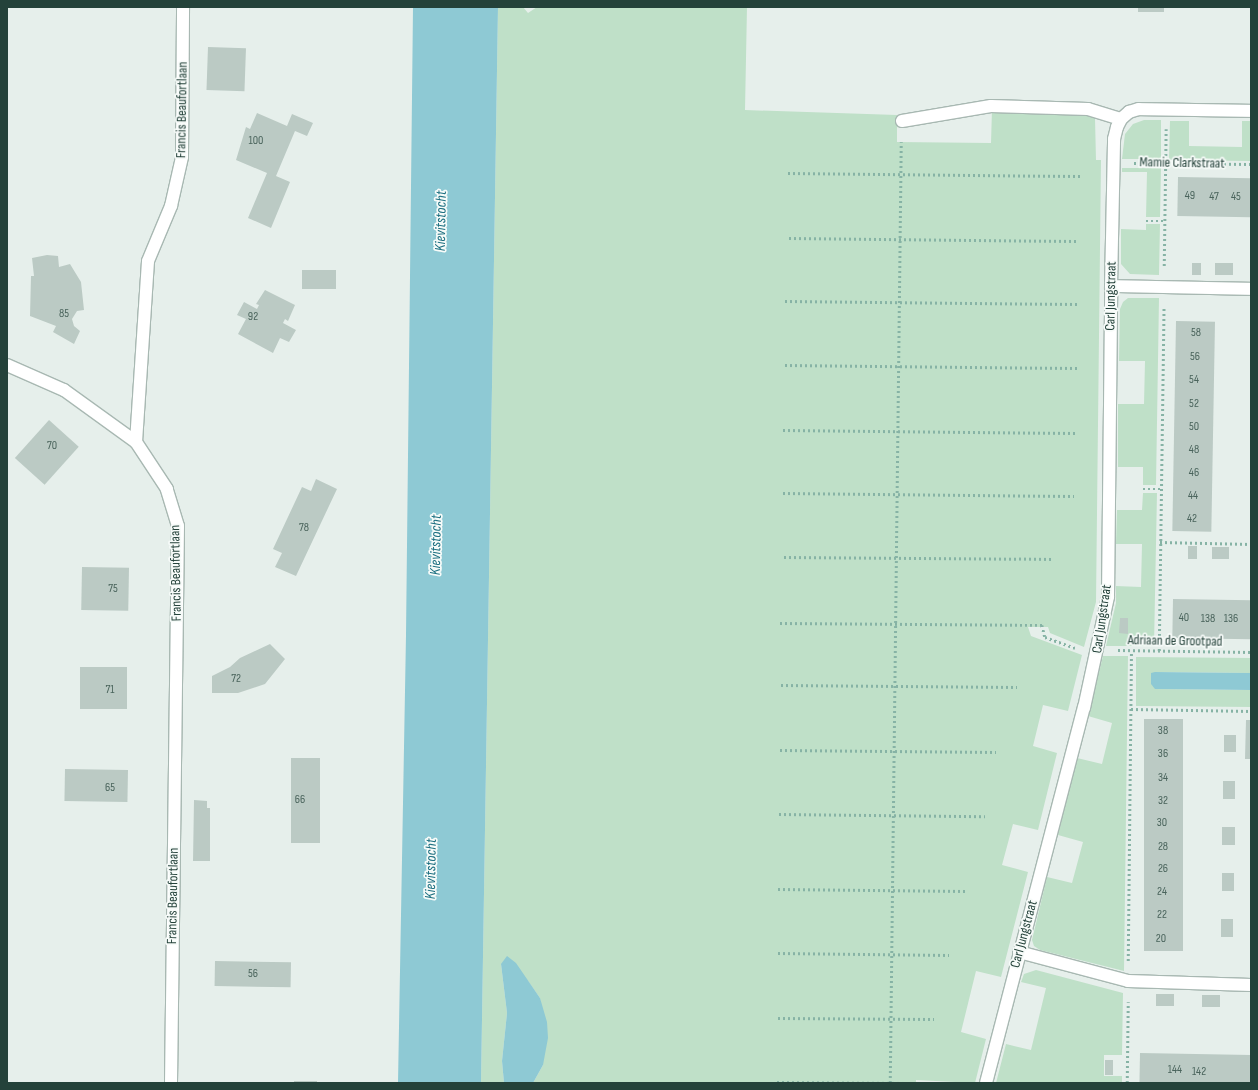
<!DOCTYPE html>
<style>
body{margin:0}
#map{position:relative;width:1258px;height:1090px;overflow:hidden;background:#e6efeb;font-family:"Sofia Sans Condensed",sans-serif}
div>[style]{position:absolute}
.green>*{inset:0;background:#bfe0c8}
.water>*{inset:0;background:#8ec9d4}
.building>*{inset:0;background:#bbcac4;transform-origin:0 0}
.path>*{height:2.5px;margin-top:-1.25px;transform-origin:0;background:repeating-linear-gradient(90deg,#86b3a5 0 2px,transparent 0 5px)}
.roads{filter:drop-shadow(1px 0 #a8b8b2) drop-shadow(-1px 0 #a8b8b2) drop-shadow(0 1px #a8b8b2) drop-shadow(0 -1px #a8b8b2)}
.minor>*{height:12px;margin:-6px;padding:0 6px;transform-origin:6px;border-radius:6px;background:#fff}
span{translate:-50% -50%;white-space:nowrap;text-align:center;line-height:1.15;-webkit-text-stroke:3.5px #f7fbf9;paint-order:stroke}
.number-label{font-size:12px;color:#4a645c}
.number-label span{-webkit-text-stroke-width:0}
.street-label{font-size:14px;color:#24423a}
.water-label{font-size:15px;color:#1c6f80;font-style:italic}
.frame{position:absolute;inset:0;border:8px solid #24423a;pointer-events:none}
</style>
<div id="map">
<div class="green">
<div style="clip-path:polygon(498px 7px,523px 7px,528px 13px,537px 7px,747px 7px,745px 110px,897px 115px,897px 142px,991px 143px,992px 109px,1092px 114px,1095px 118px,1096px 160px,1101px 160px,1096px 602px,1084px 647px,1050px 633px,1048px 627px,1028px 627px,1031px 636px,1082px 655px,1068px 711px,1043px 705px,1033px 746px,1057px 753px,1038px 830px,1013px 824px,1002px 865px,1028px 872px,1001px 977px,976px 971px,961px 1032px,986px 1039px,975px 1083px,916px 1080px,916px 1083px,533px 1083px,543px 1065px,540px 998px,528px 981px,501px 964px,507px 1013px,502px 1061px,504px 1083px,481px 1083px)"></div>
<div style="clip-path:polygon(1144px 120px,1161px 120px,1161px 159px,1122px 159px,1125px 134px,1133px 124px)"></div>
<div style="clip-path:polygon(1170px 121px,1189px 121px,1189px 146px,1242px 147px,1242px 121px,1251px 121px,1251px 161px,1169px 160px)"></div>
<div style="clip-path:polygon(1122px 168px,1161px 168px,1160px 217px,1146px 217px,1147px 172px,1122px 172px)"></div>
<div style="clip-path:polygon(1146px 224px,1160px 224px,1159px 275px,1130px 274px,1121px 264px,1121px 229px,1146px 230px)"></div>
<div style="clip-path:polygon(1128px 298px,1159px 298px,1156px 485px,1143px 485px,1143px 467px,1118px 467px,1118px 404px,1144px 404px,1145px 361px,1119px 361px,1120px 309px,1123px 302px)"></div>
<div style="clip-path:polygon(1143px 493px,1157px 493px,1154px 646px,1106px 646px,1116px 603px,1116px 586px,1141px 587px,1142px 544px,1116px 544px,1117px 510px,1142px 510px)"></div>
<div style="clip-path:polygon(1103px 656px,1128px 656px,1124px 971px,1040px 950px,1034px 946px,1032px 940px,1047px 877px,1072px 883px,1083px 842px,1058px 835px,1077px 758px,1102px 764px,1112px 723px,1088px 716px)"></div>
<div style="clip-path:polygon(1136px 657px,1251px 658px,1251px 673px,1155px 672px,1155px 689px,1251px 690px,1251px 707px,1136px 706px)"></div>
<div style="clip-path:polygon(1036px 970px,1123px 993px,1122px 1055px,1104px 1055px,1104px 1076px,1122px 1076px,1122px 1083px,996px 1083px,1006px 1044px,1031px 1050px,1046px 988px,1021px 982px,1024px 974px)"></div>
</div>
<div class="water">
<div style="clip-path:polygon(413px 7px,498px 7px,481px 1083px,398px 1083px,406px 635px)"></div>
<div style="clip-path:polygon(1155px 672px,1251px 673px,1251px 690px,1155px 689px,1151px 684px,1151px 673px)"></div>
<div style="clip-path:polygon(507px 956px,516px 963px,540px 998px,547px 1022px,548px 1038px,543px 1065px,533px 1083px,504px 1083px,502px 1061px,507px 1013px,501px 964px)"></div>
</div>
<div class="building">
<div style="left:1138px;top:7px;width:26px;height:5px"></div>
<div style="left:208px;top:47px;width:38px;height:43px;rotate:2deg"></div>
<div style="clip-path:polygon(257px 113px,287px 126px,292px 114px,313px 123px,307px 136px,295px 131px,276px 176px,290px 182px,271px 228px,248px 218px,267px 173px,236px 160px,246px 127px,250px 129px)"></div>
<div style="left:1178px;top:177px;width:73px;height:39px;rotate:1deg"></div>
<div style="clip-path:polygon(47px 255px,58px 256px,59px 267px,70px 264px,81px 282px,84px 310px,77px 311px,72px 319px,74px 326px,80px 331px,74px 344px,53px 332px,56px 326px,30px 316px,31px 276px,34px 276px,32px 258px)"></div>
<div style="left:1192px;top:263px;width:9px;height:12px"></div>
<div style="left:1215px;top:263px;width:18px;height:12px"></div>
<div style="left:302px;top:270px;width:34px;height:19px"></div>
<div style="clip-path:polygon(265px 290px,295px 305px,288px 321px,285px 319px,283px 323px,296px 330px,289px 342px,280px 338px,273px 353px,238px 334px,246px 319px,237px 315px,244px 302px,257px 309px,259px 305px,256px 304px)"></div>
<div style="left:1176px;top:321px;width:39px;height:210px;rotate:1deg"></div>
<div style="left:49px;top:420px;width:40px;height:51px;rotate:42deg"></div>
<div style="clip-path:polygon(316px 479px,337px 489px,296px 576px,275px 567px,282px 553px,273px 549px,302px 487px,311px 491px)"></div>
<div style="left:1188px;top:546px;width:9px;height:13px"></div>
<div style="left:1212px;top:547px;width:17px;height:12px"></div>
<div style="left:82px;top:567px;width:47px;height:43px;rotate:1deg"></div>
<div style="left:1173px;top:599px;width:78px;height:39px;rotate:1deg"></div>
<div style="clip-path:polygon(1120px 618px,1128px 618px,1128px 634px,1119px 633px)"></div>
<div style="clip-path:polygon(270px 644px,285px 659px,265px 684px,238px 693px,212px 693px,212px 676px,230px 667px,240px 658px)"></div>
<div style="left:80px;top:667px;width:47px;height:42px"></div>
<div style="left:1144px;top:719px;width:39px;height:232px"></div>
<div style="clip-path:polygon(1246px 720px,1251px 720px,1251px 759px,1245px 759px)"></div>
<div style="left:1224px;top:735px;width:12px;height:17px"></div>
<div style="left:291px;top:758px;width:29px;height:85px"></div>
<div style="left:65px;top:769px;width:63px;height:32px;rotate:1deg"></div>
<div style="left:1223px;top:781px;width:12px;height:18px"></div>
<div style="clip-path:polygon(194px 800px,207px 801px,207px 808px,210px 808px,210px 861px,193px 861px)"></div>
<div style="left:1222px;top:827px;width:13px;height:18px"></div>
<div style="left:1222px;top:873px;width:12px;height:18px"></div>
<div style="left:1221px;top:919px;width:12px;height:18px"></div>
<div style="left:215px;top:961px;width:76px;height:25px;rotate:1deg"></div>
<div style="left:1156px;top:994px;width:18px;height:12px"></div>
<div style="left:1202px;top:995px;width:18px;height:12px"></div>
<div style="left:1140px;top:1053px;width:111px;height:30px;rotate:1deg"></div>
<div style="left:1105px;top:1060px;width:8px;height:15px"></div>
<div style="left:294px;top:1081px;width:23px;height:2px"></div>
</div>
<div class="path">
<div style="left:1134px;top:163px;width:117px;rotate:0.5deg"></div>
<div style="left:788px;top:173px;width:292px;rotate:0.6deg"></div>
<div style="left:1146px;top:221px;width:19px"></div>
<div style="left:789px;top:238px;width:288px;rotate:0.6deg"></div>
<div style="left:1164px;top:266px;width:137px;rotate:-89.2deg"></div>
<div style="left:785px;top:301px;width:293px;rotate:0.6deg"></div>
<div style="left:785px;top:365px;width:293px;rotate:0.6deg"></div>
<div style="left:783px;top:430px;width:294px;rotate:0.6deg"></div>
<div style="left:1143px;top:489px;width:18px"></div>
<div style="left:783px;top:493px;width:291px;rotate:0.6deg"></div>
<div style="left:1160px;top:542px;width:91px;rotate:1.3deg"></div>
<div style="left:784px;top:557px;width:269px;rotate:0.4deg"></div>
<div style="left:780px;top:623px;width:262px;rotate:0.4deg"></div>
<div style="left:1042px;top:625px;width:12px;rotate:76deg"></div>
<div style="left:1045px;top:637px;width:32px;rotate:20deg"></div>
<div style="left:1118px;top:650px;width:133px;rotate:0.9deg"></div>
<div style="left:1159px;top:651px;width:344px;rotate:-89.2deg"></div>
<div style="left:781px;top:685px;width:236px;rotate:0.5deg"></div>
<div style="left:1131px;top:709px;width:120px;rotate:1deg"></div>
<div style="left:780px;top:750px;width:216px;rotate:0.5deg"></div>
<div style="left:779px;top:814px;width:206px;rotate:0.6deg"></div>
<div style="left:778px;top:889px;width:187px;rotate:0.6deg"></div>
<div style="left:778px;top:953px;width:171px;rotate:0.7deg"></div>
<div style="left:1128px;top:961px;width:309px;rotate:-89.4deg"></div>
<div style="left:778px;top:1018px;width:156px;rotate:0.4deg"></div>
<div style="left:777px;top:1082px;width:130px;rotate:0.4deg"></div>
<div style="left:890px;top:1083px;width:941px;rotate:-89.33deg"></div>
<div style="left:1127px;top:1083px;width:81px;rotate:-89.3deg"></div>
</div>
<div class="roads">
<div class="minor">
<div style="left:902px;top:121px;width:90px;rotate:-9.6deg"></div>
<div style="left:991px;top:106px;width:97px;rotate:1.8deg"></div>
<div style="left:1088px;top:109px;width:34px;rotate:17deg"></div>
<div style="left:1111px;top:286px;width:140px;rotate:1.2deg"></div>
<div style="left:7px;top:365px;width:62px;rotate:23.7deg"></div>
<div style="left:64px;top:390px;width:89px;rotate:35.8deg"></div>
<div style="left:1019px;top:952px;width:113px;rotate:14.9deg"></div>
<div style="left:1128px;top:981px;width:123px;rotate:1.9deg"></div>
<div style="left:171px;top:1083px;width:557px;rotate:-89.28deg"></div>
<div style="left:178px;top:526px;width:39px;rotate:-107deg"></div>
<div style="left:167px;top:489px;width:56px;rotate:-123.4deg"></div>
<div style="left:136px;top:442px;width:181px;rotate:-86.2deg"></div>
<div style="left:148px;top:261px;width:60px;rotate:-67.3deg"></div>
<div style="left:171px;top:206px;width:50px;rotate:-77.3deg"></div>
<div style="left:182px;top:157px;width:150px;rotate:-89.6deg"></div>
<div style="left:986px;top:1083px;width:388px;rotate:-75.4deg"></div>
<div style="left:1084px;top:708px;width:114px;rotate:-77.8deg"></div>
<div style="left:1108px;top:597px;width:311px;rotate:-89.4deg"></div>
<div style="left:1111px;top:286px;width:147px;rotate:-88.8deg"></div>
<div style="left:1114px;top:139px;width:12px;rotate:-76deg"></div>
<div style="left:1117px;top:127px;width:9px;rotate:-63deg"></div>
<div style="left:1121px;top:119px;width:11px;rotate:-41deg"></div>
<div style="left:1129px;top:112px;width:10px;rotate:-17deg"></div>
<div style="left:1139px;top:109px;width:112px;rotate:1deg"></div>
</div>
</div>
<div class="number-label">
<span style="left:256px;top:141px">100</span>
<span style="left:1190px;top:196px">49</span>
<span style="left:1214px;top:197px">47</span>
<span style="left:1236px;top:197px">45</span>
<span style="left:64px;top:314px">85</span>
<span style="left:253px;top:317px">92</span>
<span style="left:1196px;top:333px">58</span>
<span style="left:1195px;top:357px">56</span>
<span style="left:1194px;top:380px">54</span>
<span style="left:1194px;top:404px">52</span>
<span style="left:1194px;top:427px">50</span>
<span style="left:52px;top:446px">70</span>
<span style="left:1194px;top:450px">48</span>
<span style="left:1194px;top:473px">46</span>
<span style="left:1193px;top:496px">44</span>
<span style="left:1192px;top:519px">42</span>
<span style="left:304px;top:528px">78</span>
<span style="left:113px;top:589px">75</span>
<span style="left:1184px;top:618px">40</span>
<span style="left:1208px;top:619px">138</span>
<span style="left:1231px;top:619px">136</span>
<span style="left:236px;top:679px">72</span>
<span style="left:110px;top:690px">71</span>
<span style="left:1163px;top:731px">38</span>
<span style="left:1163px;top:754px">36</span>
<span style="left:1163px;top:778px">34</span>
<span style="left:110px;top:788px">65</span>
<span style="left:300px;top:800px">66</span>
<span style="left:1163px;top:801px">32</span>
<span style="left:1162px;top:823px">30</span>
<span style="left:1163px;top:847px">28</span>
<span style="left:1163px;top:869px">26</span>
<span style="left:1162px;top:892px">24</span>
<span style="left:1162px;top:915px">22</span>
<span style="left:1161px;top:939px">20</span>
<span style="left:253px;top:974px">56</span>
<span style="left:1175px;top:1070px">144</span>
<span style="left:1199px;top:1072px">142</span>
</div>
<div class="street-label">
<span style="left:182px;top:110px;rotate:-89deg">Francis Beaufortlaan</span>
<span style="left:1182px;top:163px;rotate:1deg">Mamie Clarkstraat</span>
<span style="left:1111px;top:296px;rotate:-89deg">Carl Jungstraat</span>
<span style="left:176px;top:573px;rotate:-91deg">Francis Beaufortlaan</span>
<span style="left:1102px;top:619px;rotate:-82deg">Carl Jungstraat</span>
<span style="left:1175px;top:641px;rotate:1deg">Adriaan de Grootpad</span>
<span style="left:173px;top:896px;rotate:-89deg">Francis Beaufortlaan</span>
<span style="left:1024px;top:934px;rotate:-75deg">Carl Jungstraat</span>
</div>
<div class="water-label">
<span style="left:441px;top:221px;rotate:-89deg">Kievitstocht</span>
<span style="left:436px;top:545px;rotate:-89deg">Kievitstocht</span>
<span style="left:431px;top:869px;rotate:-89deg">Kievitstocht</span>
</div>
<div class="frame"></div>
</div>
